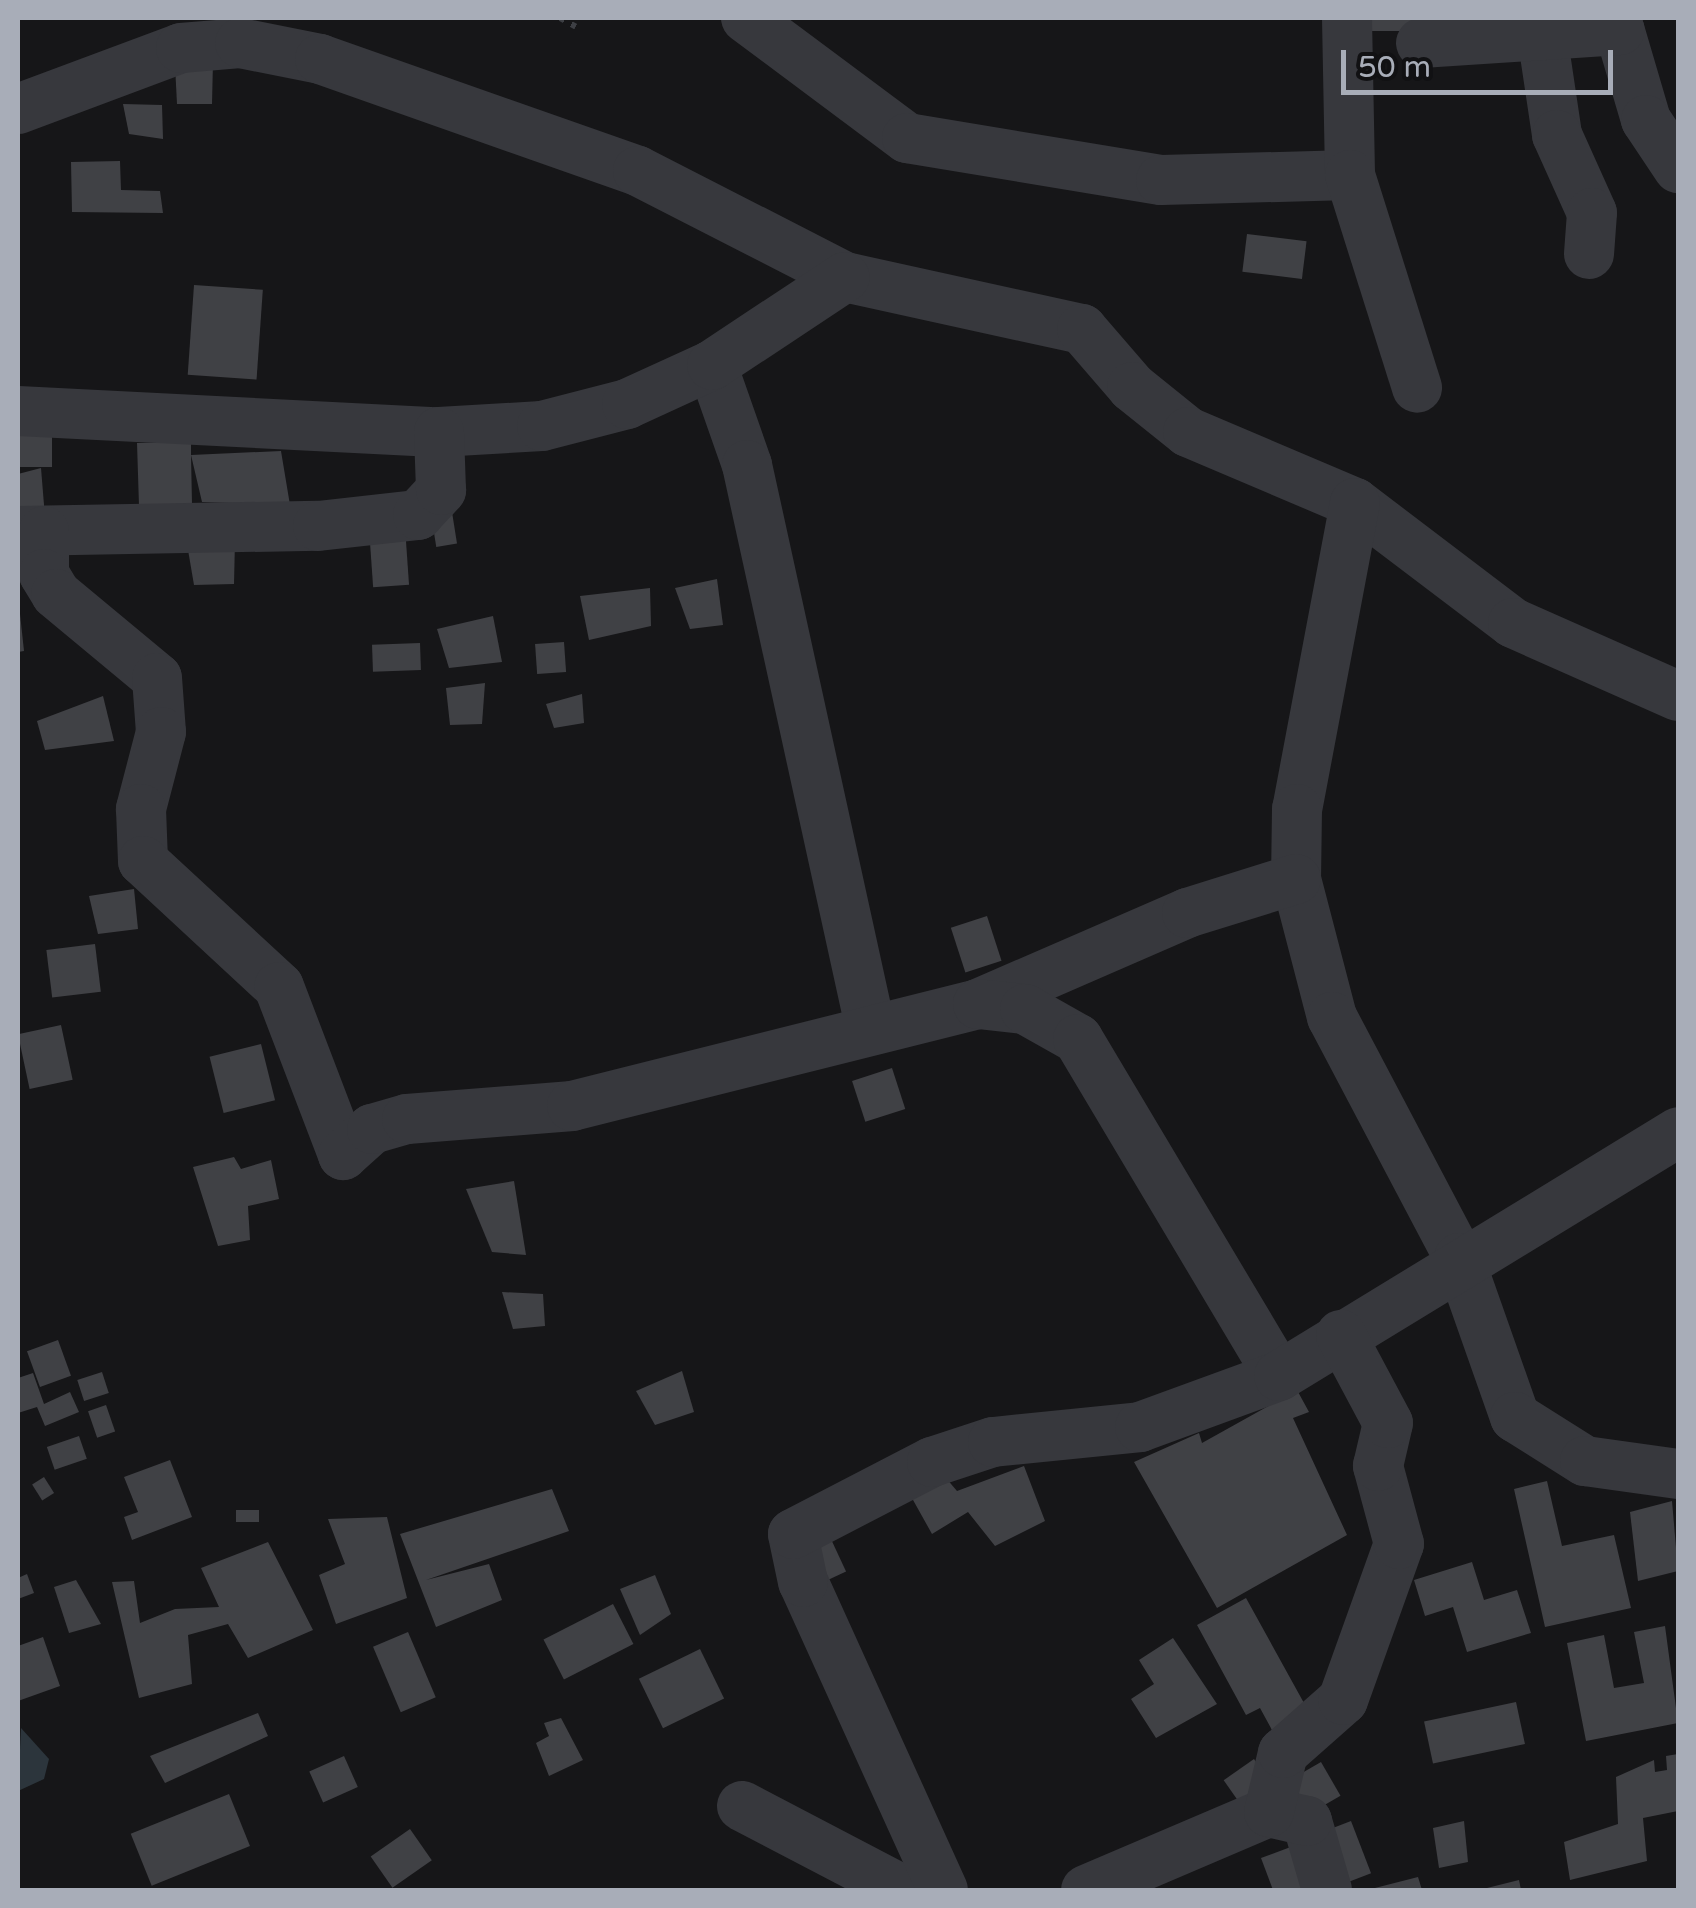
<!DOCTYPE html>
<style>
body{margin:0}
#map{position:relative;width:1696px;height:1908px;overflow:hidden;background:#161618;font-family:"Varela Round",sans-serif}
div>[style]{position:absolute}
.water>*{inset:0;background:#2c353c}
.building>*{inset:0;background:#404145;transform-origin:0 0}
.path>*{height:6px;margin-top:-3px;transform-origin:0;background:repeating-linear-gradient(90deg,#3d3f44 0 5px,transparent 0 13px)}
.minor>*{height:50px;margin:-25px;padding:0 25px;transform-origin:25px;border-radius:25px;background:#37383d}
span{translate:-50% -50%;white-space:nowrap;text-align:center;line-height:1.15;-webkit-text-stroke:8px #111113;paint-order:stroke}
.frame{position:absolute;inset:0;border:20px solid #a8adb8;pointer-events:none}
.scale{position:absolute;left:1341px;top:50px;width:272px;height:45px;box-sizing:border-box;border:5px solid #a8adb8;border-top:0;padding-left:12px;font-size:30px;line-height:35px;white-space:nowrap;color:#a8adb8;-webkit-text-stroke:8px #111113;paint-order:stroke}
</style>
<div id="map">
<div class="water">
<div style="clip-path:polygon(21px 1728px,49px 1759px,44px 1779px,18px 1791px)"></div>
</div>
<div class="building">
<div style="left:1355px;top:18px;width:64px;height:13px"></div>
<div style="clip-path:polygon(213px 61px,212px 104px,177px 104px,175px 65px)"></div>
<div style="clip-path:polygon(123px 104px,162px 105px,163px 139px,129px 134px)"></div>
<div style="clip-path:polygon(120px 161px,121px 190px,160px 191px,163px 213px,72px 212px,71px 162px)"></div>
<div style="left:1247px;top:234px;width:60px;height:38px;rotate:7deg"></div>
<div style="left:194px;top:285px;width:69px;height:90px;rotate:4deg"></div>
<div style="left:52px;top:423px;width:44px;height:34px;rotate:90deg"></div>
<div style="clip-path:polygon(191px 442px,191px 455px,281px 451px,290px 505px,202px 502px,191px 455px,192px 504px,139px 506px,137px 443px)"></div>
<div style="clip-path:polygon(41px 468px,45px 517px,18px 514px,18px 474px)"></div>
<div style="left:452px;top:512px;width:32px;height:21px;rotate:81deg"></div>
<div style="left:405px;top:527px;width:58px;height:36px;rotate:86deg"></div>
<div style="clip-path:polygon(235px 540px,234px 584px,194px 585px,187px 544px)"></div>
<div style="clip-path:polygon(717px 579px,723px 625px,690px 629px,675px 588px)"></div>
<div style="clip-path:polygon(650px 588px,651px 626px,589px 640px,580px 596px)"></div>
<div style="clip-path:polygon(20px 614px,24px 651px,18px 652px)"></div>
<div style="clip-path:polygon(493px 616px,502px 662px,449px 668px,437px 629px)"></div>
<div style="left:564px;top:642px;width:30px;height:29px;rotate:86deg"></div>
<div style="left:420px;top:643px;width:27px;height:48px;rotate:88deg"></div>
<div style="clip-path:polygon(485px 683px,482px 724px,450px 725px,446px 688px)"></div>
<div style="clip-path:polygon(582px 694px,584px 723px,554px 728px,546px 704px)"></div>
<div style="clip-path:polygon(103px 696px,114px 741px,45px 750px,37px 721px)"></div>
<div style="clip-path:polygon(134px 889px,138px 929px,98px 934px,89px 896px)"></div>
<div style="left:987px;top:916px;width:47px;height:38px;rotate:72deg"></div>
<div style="left:95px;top:944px;width:48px;height:49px;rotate:83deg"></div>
<div style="left:61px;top:1025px;width:56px;height:44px;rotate:78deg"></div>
<div style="left:261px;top:1044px;width:58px;height:53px;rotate:76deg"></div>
<div style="left:892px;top:1068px;width:43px;height:42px;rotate:72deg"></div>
<div style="clip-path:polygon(234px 1157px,241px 1169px,271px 1160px,279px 1199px,248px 1206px,250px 1240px,218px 1246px,193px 1167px)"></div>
<div style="clip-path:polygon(514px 1181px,526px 1255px,492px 1252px,466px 1189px)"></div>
<div style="clip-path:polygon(502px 1292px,543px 1294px,545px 1326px,513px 1329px)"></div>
<div style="left:58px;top:1340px;width:38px;height:33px;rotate:70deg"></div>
<div style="clip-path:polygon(682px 1371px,694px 1412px,655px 1425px,636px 1391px)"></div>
<div style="left:102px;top:1372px;width:22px;height:26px;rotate:72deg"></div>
<div style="clip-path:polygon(33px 1373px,44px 1404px,70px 1392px,79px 1412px,45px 1426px,37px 1407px,18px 1413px,18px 1378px)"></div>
<div style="clip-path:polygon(1297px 1390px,1309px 1412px,1293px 1418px,1347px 1535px,1217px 1608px,1134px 1462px,1199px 1433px,1202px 1443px)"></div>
<div style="left:106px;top:1405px;width:28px;height:19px;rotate:71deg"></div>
<div style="left:79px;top:1436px;width:24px;height:34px;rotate:71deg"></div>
<div style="clip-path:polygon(170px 1460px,192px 1517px,132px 1540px,124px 1517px,138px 1512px,124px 1477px)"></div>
<div style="clip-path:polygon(1024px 1466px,1045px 1521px,995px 1546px,968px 1512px,932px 1534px,908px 1491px,940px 1471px,957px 1491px)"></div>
<div style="left:44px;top:1477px;width:19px;height:14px;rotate:58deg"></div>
<div style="clip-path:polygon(1547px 1481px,1562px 1546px,1614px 1535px,1631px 1608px,1545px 1627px,1514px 1489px)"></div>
<div style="clip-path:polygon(552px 1489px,569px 1531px,426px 1580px,489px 1564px,502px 1600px,436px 1627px,400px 1534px)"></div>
<div style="clip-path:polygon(1672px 1501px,1678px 1571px,1638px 1581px,1630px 1512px)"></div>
<div style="left:236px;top:1510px;width:23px;height:12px"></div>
<div style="clip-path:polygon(387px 1517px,407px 1598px,336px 1624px,319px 1575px,345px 1564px,328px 1519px)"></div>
<div style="left:830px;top:1537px;width:38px;height:26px;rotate:65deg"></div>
<div style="clip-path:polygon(268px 1542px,313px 1630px,248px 1658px,228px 1624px,188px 1635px,192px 1684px,139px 1698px,112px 1582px,134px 1581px,140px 1623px,175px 1609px,219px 1607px,201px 1568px)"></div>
<div style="clip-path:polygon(1472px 1562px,1484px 1600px,1517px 1590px,1531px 1633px,1467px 1652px,1453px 1607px,1425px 1616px,1414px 1580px)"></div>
<div style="clip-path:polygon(27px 1574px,34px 1593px,18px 1599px,18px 1578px)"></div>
<div style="clip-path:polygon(655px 1575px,671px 1614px,640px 1635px,620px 1589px)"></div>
<div style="clip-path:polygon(76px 1580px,101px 1624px,69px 1633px,54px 1587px)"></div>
<div style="clip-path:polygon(1246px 1598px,1315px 1723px,1279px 1743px,1260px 1708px,1246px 1715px,1197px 1625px)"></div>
<div style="left:613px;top:1604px;width:45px;height:78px;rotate:63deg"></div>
<div style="clip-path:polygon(1665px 1626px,1678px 1723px,1586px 1741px,1567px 1643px,1604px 1635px,1614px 1688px,1644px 1683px,1634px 1632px)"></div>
<div style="left:408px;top:1632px;width:71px;height:38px;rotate:67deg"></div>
<div style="clip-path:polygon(43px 1637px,60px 1686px,18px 1701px,18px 1646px)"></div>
<div style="clip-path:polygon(1173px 1638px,1217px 1704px,1156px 1738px,1131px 1699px,1154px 1684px,1139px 1660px)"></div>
<div style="left:700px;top:1649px;width:55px;height:68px;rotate:64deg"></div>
<div style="left:1516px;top:1702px;width:43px;height:94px;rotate:78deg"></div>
<div style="clip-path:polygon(258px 1713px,268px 1736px,165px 1783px,150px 1756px)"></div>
<div style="clip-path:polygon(561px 1718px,583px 1760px,549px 1776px,536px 1743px,549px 1736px,544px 1723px)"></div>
<div style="clip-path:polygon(1678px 1754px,1678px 1811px,1643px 1818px,1647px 1861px,1570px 1880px,1564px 1842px,1618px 1824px,1616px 1777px,1654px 1760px,1655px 1772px,1667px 1770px,1666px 1756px)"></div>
<div style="left:344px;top:1756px;width:34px;height:38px;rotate:66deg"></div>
<div style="left:1254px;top:1759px;width:33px;height:37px;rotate:55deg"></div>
<div style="left:1321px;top:1762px;width:39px;height:35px;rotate:60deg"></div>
<div style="left:229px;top:1794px;width:56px;height:106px;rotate:68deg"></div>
<div style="left:1351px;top:1821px;width:56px;height:39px;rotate:69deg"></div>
<div style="clip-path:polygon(1464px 1821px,1468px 1862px,1439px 1868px,1433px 1828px)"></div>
<div style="left:410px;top:1829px;width:38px;height:48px;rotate:55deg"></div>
<div style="clip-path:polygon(1296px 1845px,1313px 1890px,1273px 1890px,1261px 1858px)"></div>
<div style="clip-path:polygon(1418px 1877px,1422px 1890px,1372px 1890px,1371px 1889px)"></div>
<div style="clip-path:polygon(1519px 1880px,1521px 1890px,1483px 1890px,1483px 1889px)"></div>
</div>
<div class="path">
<div style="left:560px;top:18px;width:18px;rotate:29deg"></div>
</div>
<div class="minor">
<div style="left:746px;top:18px;width:201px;rotate:36.7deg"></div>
<div style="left:907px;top:138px;width:257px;rotate:9.4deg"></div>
<div style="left:1161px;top:180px;width:189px;rotate:-1.5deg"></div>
<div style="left:1347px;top:18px;width:157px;rotate:88.9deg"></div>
<div style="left:1350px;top:175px;width:223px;rotate:72.5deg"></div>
<div style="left:1616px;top:18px;width:106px;rotate:73.6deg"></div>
<div style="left:1646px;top:120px;width:58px;rotate:56.3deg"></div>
<div style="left:1543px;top:41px;width:95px;rotate:81.5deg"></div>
<div style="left:1557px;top:135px;width:85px;rotate:65.8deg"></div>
<div style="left:1592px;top:213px;width:41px;rotate:94.2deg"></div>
<div style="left:1421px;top:43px;width:199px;rotate:-3.7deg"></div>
<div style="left:18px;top:109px;width:174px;rotate:-20.5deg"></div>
<div style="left:181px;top:48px;width:59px;rotate:-4.8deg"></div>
<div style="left:240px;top:43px;width:82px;rotate:11.3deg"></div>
<div style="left:320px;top:59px;width:337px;rotate:19.4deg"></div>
<div style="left:638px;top:171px;width:233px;rotate:27.1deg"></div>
<div style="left:845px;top:277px;width:243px;rotate:12.4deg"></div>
<div style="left:1082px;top:329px;width:77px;rotate:49.2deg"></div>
<div style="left:1132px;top:387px;width:72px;rotate:38.8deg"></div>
<div style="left:1188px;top:432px;width:181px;rotate:23deg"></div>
<div style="left:1355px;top:503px;width:198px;rotate:37.2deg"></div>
<div style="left:1513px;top:623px;width:180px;rotate:23.9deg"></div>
<div style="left:712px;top:365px;width:106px;rotate:70.7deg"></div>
<div style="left:747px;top:465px;width:574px;rotate:77.63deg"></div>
<div style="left:18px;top:411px;width:422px;rotate:2.9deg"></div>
<div style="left:439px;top:432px;width:103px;rotate:-3.3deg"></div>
<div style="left:542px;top:426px;width:88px;rotate:-14.5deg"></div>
<div style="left:627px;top:404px;width:94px;rotate:-24.6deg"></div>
<div style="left:712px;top:365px;width:159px;rotate:-33.5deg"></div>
<div style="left:1355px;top:503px;width:311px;rotate:100.7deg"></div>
<div style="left:1297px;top:809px;width:70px;rotate:90.8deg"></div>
<div style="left:1296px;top:879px;width:143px;rotate:75.4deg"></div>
<div style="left:1332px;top:1017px;width:272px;rotate:62.2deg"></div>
<div style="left:1459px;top:1258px;width:169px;rotate:70.6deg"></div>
<div style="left:1515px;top:1417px;width:83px;rotate:32.2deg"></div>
<div style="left:1585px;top:1461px;width:94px;rotate:8deg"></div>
<div style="left:18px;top:531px;width:300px;rotate:-1deg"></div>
<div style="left:318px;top:526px;width:101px;rotate:-6.3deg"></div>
<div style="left:418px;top:515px;width:34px;rotate:-47deg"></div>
<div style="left:441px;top:490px;width:58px;rotate:-92deg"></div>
<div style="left:44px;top:531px;width:43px;rotate:90deg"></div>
<div style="left:44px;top:574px;width:23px;rotate:59deg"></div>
<div style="left:56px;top:594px;width:131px;rotate:39.7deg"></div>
<div style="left:157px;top:678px;width:54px;rotate:85.8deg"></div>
<div style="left:161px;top:732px;width:80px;rotate:104.6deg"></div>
<div style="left:141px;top:809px;width:52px;rotate:87.8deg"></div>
<div style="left:143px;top:861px;width:185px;rotate:42.8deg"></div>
<div style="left:279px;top:987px;width:180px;rotate:69.1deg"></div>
<div style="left:343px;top:1155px;width:39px;rotate:-42deg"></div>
<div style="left:372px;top:1129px;width:36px;rotate:-16deg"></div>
<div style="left:407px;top:1119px;width:166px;rotate:-4.5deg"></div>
<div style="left:572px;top:1106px;width:419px;rotate:-14.1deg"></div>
<div style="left:978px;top:1004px;width:228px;rotate:-23.5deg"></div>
<div style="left:1187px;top:913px;width:114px;rotate:-17.3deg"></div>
<div style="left:978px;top:1004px;width:47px;rotate:6.1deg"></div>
<div style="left:1025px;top:1009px;width:61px;rotate:29.5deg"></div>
<div style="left:1078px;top:1039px;width:392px;rotate:59.2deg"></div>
<div style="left:742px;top:1806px;width:182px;rotate:27.6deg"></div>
<div style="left:943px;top:1890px;width:338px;rotate:-114.4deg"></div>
<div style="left:803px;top:1582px;width:49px;rotate:-101.8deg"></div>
<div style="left:793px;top:1534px;width:157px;rotate:-27.4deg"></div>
<div style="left:932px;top:1462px;width:64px;rotate:-18.2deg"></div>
<div style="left:993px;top:1442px;width:148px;rotate:-5.8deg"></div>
<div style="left:1140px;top:1427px;width:148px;rotate:-20.1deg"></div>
<div style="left:1279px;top:1376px;width:468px;rotate:-31.4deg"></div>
<div style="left:1086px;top:1890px;width:199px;rotate:-23.1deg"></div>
<div style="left:1327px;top:1890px;width:72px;rotate:-106.2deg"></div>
<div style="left:1307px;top:1821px;width:39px;rotate:-167deg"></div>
<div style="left:1269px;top:1812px;width:61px;rotate:-76.7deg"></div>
<div style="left:1283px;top:1753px;width:80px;rotate:-41.5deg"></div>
<div style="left:1343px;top:1700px;width:166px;rotate:-70.3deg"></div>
<div style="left:1399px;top:1544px;width:81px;rotate:-105.1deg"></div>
<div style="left:1378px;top:1466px;width:44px;rotate:-76.9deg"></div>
<div style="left:1388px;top:1423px;width:100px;rotate:-118.1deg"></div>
</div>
<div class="frame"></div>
<div class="scale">50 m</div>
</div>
